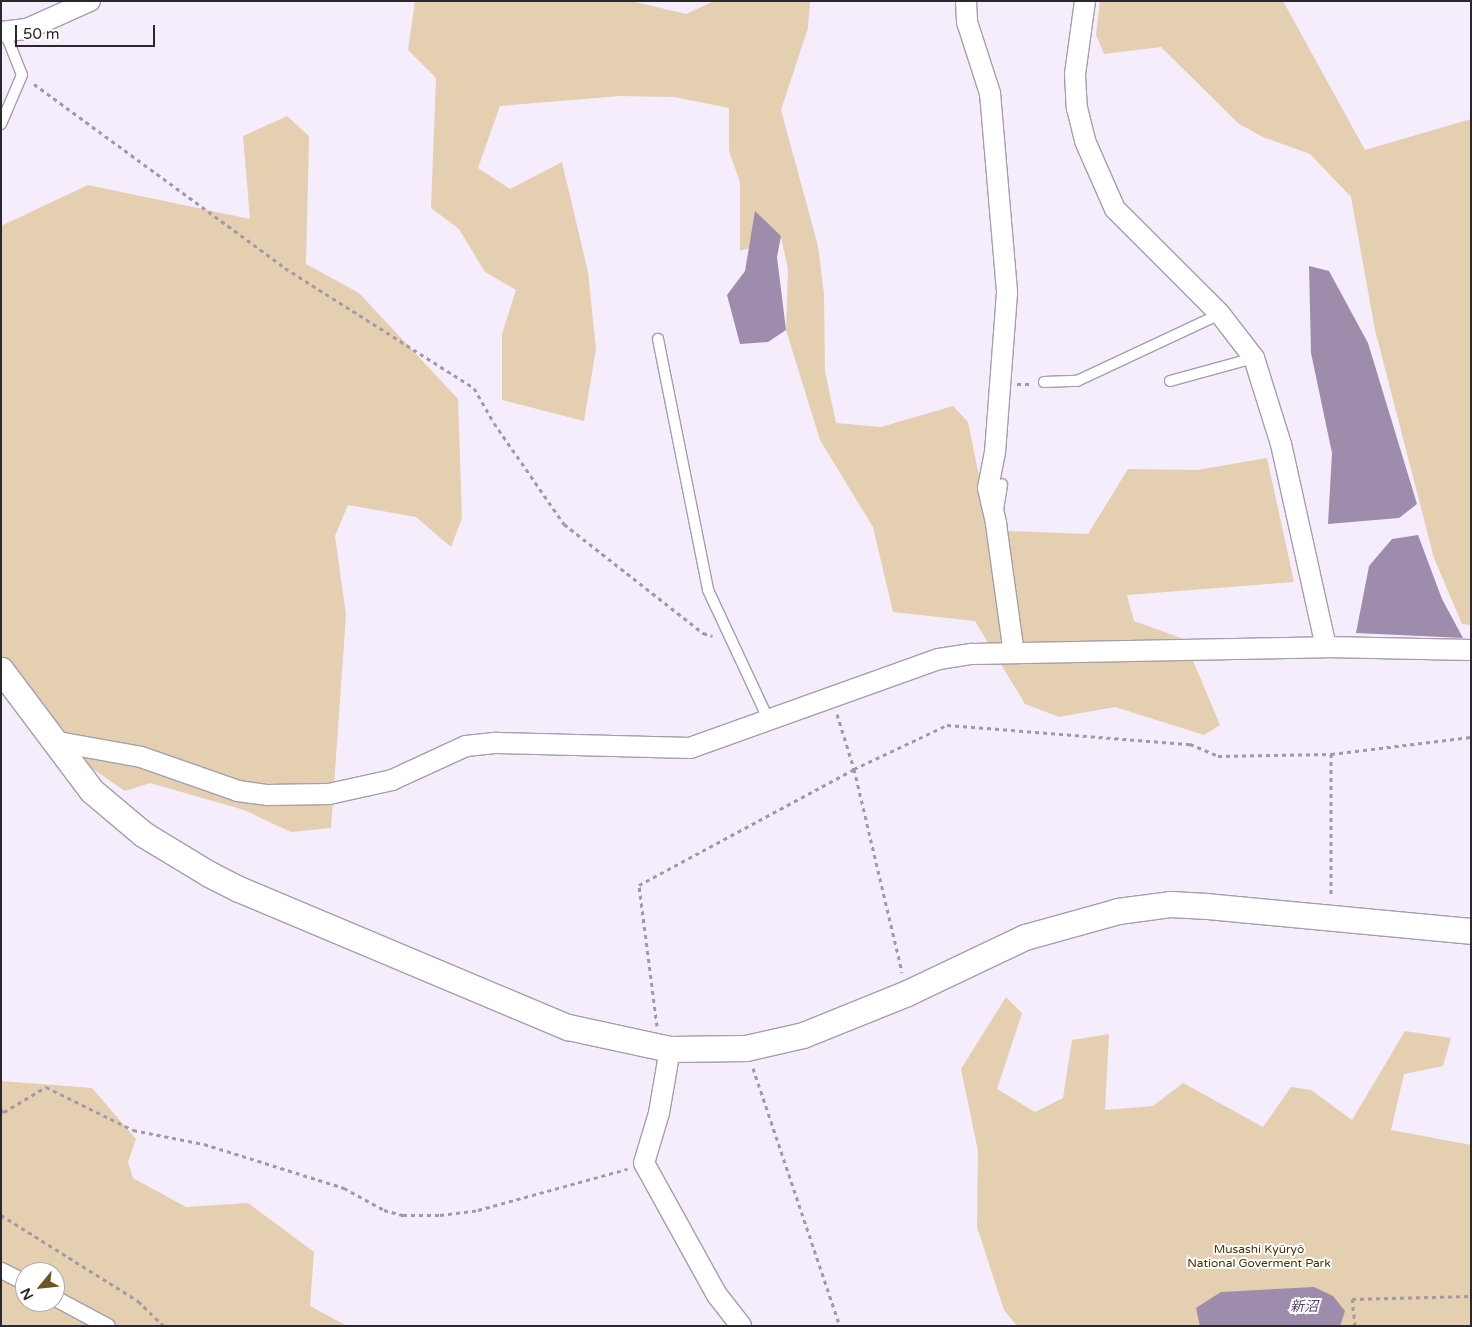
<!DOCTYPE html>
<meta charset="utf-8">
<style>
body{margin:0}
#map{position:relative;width:1472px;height:1327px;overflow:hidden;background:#f5edfb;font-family:"Varela Round","Noto Sans JP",sans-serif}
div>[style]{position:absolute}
.green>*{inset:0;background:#e4cfb0}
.water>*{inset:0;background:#9e8cad}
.path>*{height:3px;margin-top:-1.5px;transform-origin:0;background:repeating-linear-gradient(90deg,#a09aa5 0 4px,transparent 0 8px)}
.roads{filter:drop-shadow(1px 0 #a59eac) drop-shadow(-1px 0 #a59eac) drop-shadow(0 1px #a59eac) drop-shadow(0 -1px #a59eac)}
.service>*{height:10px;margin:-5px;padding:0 5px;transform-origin:5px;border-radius:5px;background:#fff}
.pedestrian>*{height:15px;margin:-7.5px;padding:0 7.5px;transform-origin:7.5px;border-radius:7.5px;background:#fff}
.minor>*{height:20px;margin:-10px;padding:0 10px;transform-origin:10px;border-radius:10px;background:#fff}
.tertiary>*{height:25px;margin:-12.5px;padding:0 12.5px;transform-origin:12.5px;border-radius:12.5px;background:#fff}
span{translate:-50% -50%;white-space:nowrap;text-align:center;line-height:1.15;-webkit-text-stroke:4px #fff;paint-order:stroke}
.park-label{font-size:12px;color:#483105}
.water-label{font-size:14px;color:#593f6d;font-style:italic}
.frame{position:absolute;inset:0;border:2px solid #2a282d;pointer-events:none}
.north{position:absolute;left:15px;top:1262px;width:50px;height:50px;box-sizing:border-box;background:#fff;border:1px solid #aaa9ab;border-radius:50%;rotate:242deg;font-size:14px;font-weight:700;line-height:20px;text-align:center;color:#2a282d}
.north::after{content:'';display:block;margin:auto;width:18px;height:22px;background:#6e5325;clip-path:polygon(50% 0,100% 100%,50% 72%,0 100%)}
.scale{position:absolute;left:15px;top:25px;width:140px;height:22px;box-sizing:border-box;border:2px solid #2a282d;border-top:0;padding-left:6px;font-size:15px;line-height:18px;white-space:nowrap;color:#2a282d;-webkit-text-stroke:4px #fff;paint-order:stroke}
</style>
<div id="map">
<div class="green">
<div style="clip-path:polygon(415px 1px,631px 1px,686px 14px,714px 1px,810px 1px,808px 28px,781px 110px,818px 246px,824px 294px,825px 371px,836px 423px,881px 427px,953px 406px,968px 422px,983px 496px,1007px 531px,1088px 534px,1128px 469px,1197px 470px,1267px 458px,1294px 582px,1127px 595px,1134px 621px,1184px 639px,1220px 725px,1204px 735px,1115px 707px,1059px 717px,1025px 704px,975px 621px,893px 612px,873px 527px,820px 440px,786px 330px,788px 269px,781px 237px,740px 251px,740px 182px,729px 151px,729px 108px,674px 97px,620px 96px,500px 106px,478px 168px,510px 189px,562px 162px,588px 272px,596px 349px,584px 421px,502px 400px,502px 334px,516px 290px,485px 272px,459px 229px,431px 208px,436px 78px,408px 50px)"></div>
<div style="clip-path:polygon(1100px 1px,1283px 1px,1365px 150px,1471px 119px,1471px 625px,1462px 624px,1434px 558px,1375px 330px,1351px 197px,1310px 154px,1263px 137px,1239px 124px,1161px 47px,1104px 54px,1096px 35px)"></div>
<div style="clip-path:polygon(287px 116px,309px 136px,306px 264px,359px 293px,458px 399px,462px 518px,451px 547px,416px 517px,348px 505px,335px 536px,346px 615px,331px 828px,291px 832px,244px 810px,150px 783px,125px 791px,34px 729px,1px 670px,1px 226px,88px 185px,250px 219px,243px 136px)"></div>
<div style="clip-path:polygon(1006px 997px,1022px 1013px,997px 1089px,1035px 1112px,1063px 1098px,1072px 1040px,1109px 1034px,1105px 1110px,1153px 1106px,1183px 1083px,1263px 1127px,1291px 1087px,1311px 1090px,1352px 1120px,1405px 1031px,1451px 1038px,1443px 1066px,1404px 1074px,1391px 1130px,1471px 1145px,1471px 1326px,1017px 1326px,1004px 1310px,977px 1227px,978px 1151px,961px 1069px)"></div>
<div style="clip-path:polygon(evenodd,1px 1081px,92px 1088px,136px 1139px,128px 1162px,133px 1178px,186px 1207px,248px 1203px,314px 1252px,310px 1306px,347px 1326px,1px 1326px,1px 1081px,25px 1272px,55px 1272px,55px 1302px,25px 1302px,25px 1272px)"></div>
</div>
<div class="water">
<div style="clip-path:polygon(755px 211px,781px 236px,777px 257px,786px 330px,768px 342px,740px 344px,727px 295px,745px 271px)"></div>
<div style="clip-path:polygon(1309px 266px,1329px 271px,1368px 343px,1417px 504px,1399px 518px,1328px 524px,1332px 453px,1311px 353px)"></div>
<div style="clip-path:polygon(1418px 535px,1442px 599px,1463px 638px,1356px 633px,1369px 566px,1392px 539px)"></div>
<div style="clip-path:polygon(1314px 1287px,1333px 1296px,1345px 1311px,1340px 1326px,1200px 1326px,1196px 1308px,1221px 1292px)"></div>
</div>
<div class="path">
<div style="left:34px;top:84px;width:311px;rotate:36.2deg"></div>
<div style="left:285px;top:268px;width:224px;rotate:32.4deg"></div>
<div style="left:474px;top:388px;width:40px;rotate:60.3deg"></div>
<div style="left:494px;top:423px;width:123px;rotate:55.3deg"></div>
<div style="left:564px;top:524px;width:177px;rotate:38.1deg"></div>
<div style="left:703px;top:633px;width:10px;rotate:17deg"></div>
<div style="left:1017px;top:384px;width:14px"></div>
<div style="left:837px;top:714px;width:58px;rotate:72.8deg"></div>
<div style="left:854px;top:769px;width:209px;rotate:76.7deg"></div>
<div style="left:1331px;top:754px;width:142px;rotate:90deg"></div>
<div style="left:657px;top:1026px;width:142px;rotate:-97.3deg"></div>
<div style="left:639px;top:885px;width:244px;rotate:-28.3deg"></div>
<div style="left:854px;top:769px;width:103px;rotate:-25.3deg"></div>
<div style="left:947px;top:725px;width:244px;rotate:4.5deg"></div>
<div style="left:1190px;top:744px;width:30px;rotate:23deg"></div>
<div style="left:1218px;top:756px;width:113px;rotate:-1deg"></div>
<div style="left:1331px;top:754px;width:141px;rotate:-6.9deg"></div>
<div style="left:753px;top:1068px;width:272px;rotate:71.4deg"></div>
<div style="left:1px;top:1110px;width:4px;rotate:34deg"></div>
<div style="left:4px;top:1112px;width:49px;rotate:-30.8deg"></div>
<div style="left:46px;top:1087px;width:97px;rotate:26.3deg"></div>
<div style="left:133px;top:1130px;width:72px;rotate:11.2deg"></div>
<div style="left:204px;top:1144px;width:147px;rotate:17.4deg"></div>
<div style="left:344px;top:1188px;width:46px;rotate:28.8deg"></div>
<div style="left:384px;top:1210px;width:20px;rotate:15deg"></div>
<div style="left:403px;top:1215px;width:37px"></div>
<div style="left:440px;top:1215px;width:38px;rotate:-7deg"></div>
<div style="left:478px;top:1210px;width:155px;rotate:-15.4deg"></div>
<div style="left:1px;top:1215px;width:162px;rotate:32.1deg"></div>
<div style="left:138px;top:1301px;width:36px;rotate:44deg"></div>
<div style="left:1355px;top:1326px;width:27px;rotate:-96deg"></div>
<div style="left:1352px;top:1299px;width:119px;rotate:-1.4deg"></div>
</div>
<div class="roads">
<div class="service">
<div style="left:1px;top:124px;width:53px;rotate:-66.8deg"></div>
<div style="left:22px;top:75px;width:46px;rotate:-111.6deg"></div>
<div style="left:658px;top:339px;width:256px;rotate:78.7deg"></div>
<div style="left:708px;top:590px;width:145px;rotate:65deg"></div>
<div style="left:1170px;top:381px;width:87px;rotate:-15.3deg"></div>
<div style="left:1044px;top:382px;width:33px;rotate:-2deg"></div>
<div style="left:1077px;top:381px;width:158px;rotate:-25.1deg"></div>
<div style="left:998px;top:510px;width:26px;rotate:-81deg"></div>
</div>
<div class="pedestrian">
<div style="left:1px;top:1270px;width:27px;rotate:27deg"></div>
<div style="left:55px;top:1298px;width:59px;rotate:28.3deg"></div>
</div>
<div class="minor">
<div style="left:966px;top:1px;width:21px;rotate:87deg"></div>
<div style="left:967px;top:22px;width:75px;rotate:72.1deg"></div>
<div style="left:990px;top:93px;width:201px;rotate:85.1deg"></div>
<div style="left:1007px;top:293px;width:159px;rotate:94.3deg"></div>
<div style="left:995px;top:452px;width:37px;rotate:101deg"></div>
<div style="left:988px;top:488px;width:37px;rotate:77deg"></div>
<div style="left:996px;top:524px;width:130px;rotate:82.1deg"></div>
<div style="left:1085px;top:1px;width:74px;rotate:97.8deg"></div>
<div style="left:1075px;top:74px;width:34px;rotate:87deg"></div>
<div style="left:1077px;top:108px;width:34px;rotate:76deg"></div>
<div style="left:1085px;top:141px;width:74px;rotate:66.2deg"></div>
<div style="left:1115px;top:209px;width:148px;rotate:45deg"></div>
<div style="left:1220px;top:314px;width:56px;rotate:52.3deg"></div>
<div style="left:1254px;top:358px;width:90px;rotate:72.6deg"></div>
<div style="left:1281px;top:444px;width:208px;rotate:77.5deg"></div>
<div style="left:1px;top:32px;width:26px;rotate:-7deg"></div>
<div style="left:27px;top:29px;width:69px;rotate:-24deg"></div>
<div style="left:58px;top:742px;width:84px;rotate:10.2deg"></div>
<div style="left:141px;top:757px;width:103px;rotate:19.3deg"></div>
<div style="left:238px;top:791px;width:30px;rotate:8deg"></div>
<div style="left:268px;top:795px;width:61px;rotate:-0.9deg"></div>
<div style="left:329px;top:794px;width:65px;rotate:-12.5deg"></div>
<div style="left:392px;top:780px;width:81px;rotate:-24.7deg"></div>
<div style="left:466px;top:746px;width:31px;rotate:-6deg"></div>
<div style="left:497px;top:743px;width:193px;rotate:1.5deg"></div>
<div style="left:690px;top:748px;width:264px;rotate:-19.7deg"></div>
<div style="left:939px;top:659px;width:33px;rotate:-9deg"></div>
<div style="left:972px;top:654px;width:354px;rotate:-1.1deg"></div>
<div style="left:1326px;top:647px;width:145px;rotate:1.2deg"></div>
<div style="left:670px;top:1049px;width:65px;rotate:99.8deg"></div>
<div style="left:659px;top:1113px;width:52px;rotate:106.7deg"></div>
<div style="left:644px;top:1163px;width:151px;rotate:61.1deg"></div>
<div style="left:717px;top:1295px;width:39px;rotate:52deg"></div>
</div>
<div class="tertiary">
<div style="left:1px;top:670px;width:151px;rotate:53.1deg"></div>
<div style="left:92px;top:791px;width:67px;rotate:40.1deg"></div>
<div style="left:143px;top:834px;width:77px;rotate:31.2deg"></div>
<div style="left:209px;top:874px;width:34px;rotate:27deg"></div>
<div style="left:239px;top:889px;width:357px;rotate:22.8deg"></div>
<div style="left:568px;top:1027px;width:104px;rotate:12.2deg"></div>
<div style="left:670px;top:1049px;width:76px;rotate:-0.8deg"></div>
<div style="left:746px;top:1048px;width:58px;rotate:-12.8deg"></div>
<div style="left:803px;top:1035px;width:112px;rotate:-22deg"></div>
<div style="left:907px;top:993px;width:131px;rotate:-25.4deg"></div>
<div style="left:1025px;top:937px;width:97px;rotate:-15.6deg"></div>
<div style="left:1118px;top:911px;width:52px;rotate:-7.7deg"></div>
<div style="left:1170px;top:904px;width:37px;rotate:3deg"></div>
<div style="left:1207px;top:906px;width:265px;rotate:5.4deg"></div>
</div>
</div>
<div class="park-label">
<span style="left:1259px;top:1257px">Musashi Kyūryō<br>National Goverment Park</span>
</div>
<div class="water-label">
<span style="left:1304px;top:1307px">新沼</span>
</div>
<div class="frame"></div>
<div class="north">N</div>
<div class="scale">50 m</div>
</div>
